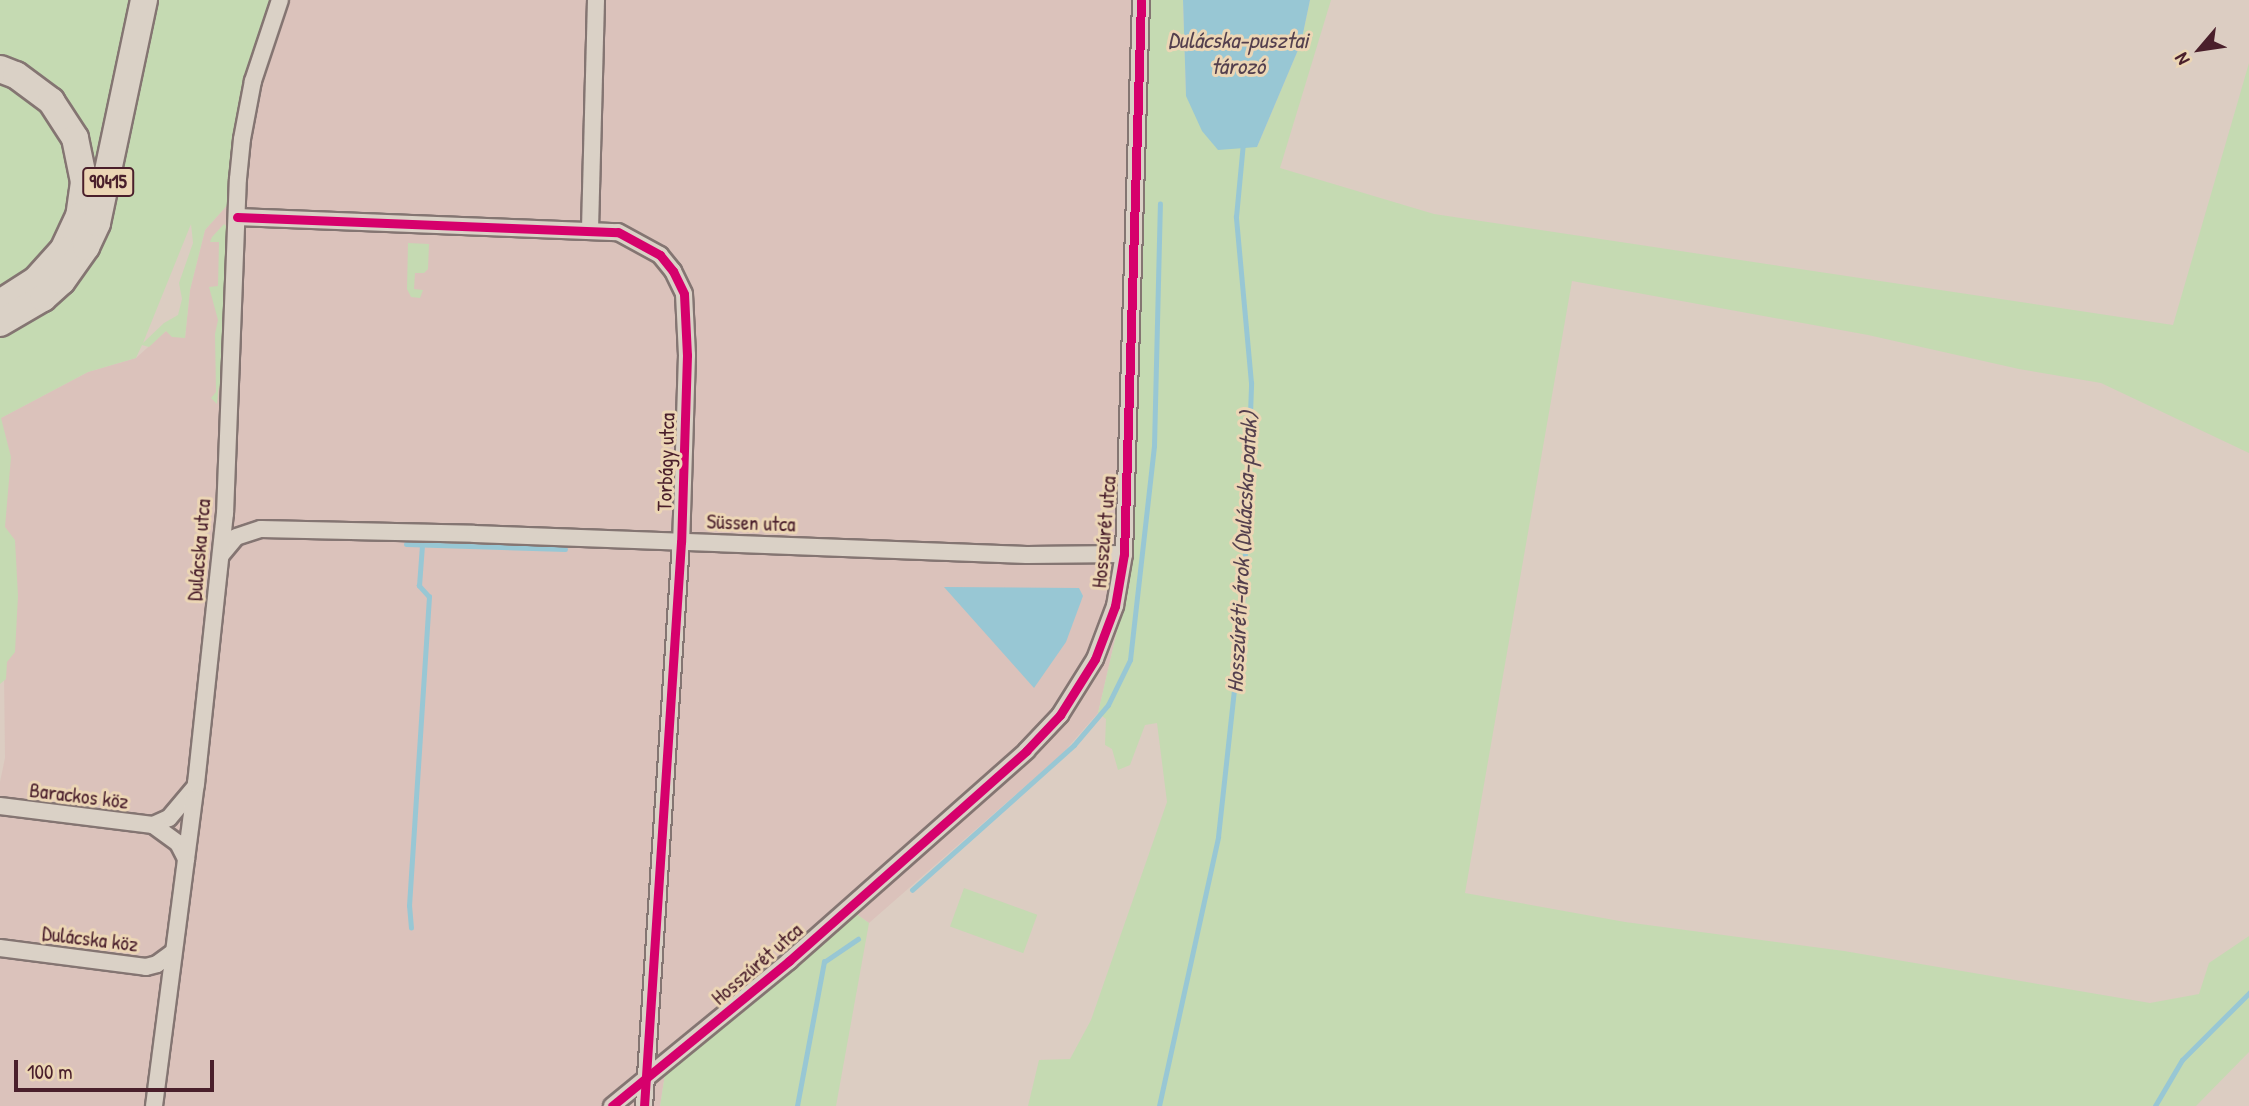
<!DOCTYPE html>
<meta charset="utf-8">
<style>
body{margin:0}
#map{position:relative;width:2249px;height:1106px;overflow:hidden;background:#dccdc2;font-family:"Patrick Hand",sans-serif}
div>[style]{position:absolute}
.built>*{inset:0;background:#dbc2bb}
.green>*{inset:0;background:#c5dab2;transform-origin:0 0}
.water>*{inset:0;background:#98c7d4}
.stream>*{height:4.5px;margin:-2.25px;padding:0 2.25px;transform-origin:2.25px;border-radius:2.25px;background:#98c7d4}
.roads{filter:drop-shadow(2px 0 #847572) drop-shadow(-2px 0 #847572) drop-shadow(0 2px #847572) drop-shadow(0 -2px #847572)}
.minor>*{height:16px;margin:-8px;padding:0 8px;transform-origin:8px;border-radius:8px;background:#dad1c6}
.trunk>*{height:26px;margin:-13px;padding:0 13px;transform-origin:13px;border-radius:13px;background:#dad1c6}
.cycleway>*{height:9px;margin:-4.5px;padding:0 4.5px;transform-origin:4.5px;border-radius:4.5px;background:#d6006c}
span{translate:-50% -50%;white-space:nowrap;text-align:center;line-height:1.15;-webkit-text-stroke:6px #ecd6b5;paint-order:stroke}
.shield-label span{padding:2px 5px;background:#ecd6b5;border:2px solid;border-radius:5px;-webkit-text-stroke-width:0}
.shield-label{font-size:19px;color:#4a1f2b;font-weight:700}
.street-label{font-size:21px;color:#4a1f2b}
.water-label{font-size:23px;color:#54404e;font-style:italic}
.north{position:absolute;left:2165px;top:14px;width:70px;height:70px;-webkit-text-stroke:5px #ecd6b5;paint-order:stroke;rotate:241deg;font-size:19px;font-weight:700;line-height:28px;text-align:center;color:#4a1f2b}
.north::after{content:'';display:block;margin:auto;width:24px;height:32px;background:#4a1f2b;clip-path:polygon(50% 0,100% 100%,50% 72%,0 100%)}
.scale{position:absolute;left:14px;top:1060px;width:200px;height:32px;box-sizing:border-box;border:4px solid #4a1f2b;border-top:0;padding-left:9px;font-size:21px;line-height:24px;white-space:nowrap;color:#4a1f2b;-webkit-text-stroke:5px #ecd6b5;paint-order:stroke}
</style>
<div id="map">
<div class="built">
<div style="clip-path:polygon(273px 0,1147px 0,1134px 532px,1131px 570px,1098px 713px,1063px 753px,869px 923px,855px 913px,665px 1074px,660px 1106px,0 1106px,0 782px,5px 758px,1px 418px,88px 372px,136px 358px,166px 331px,185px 338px,190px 290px,205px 230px,230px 202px,245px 88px)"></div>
</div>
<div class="green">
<div style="clip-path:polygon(0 0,132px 0,95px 175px,78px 116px,62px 91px,20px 63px,0 58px)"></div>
<div style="clip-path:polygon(evenodd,154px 0,273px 0,245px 88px,230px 202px,205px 230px,190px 290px,185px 338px,172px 337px,166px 331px,149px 347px,142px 345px,136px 358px,88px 372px,1px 418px,11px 457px,5px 527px,15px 540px,18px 596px,15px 652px,7px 662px,6px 679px,0 684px,0 334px,53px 300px,154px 0,191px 224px,193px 243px,179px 283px,182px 299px,178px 315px,164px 323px,143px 343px,191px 224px)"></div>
<div style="clip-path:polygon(1147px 0,1183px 0,1186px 96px,1257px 147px,1301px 43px,1310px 0,1331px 0,1280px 168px,1434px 214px,2173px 325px,2249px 63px,2249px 453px,2101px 383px,2019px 369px,1868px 335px,1572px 281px,1465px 893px,1625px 922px,1844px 951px,2150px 1003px,2199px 994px,2209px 963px,2249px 936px,2249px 1052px,2196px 1106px,1028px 1106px,1039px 1060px,1070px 1059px,1091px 1020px,1167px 802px,1157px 723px,1145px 725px,1130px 765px,1118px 770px,1112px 749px,1105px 745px,1106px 719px,1098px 713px,1131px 570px,1134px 532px)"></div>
<div style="clip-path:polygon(0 78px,18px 84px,59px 124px,75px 187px,58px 246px,0 294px)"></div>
<div style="clip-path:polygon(224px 224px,229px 229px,222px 401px,219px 385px,217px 404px,211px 398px,216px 392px,215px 334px,218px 320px,209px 287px,218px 286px,219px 242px,210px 242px,212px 237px)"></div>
<div style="clip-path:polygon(408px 243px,429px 244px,428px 269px,424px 273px,415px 273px,414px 289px,423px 290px,420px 298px,411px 297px,407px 289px)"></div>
<div style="left:964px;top:888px;width:78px;height:41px;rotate:20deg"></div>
<div style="clip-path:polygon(855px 913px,869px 923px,836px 1106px,660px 1106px,665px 1074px)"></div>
</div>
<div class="water">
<div style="clip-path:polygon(1183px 0,1310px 0,1301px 43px,1257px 147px,1218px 150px,1202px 131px,1186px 96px)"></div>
<div style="clip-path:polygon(944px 587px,1079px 588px,1083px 596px,1066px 642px,1034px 688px)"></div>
</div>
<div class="stream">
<div style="left:406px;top:544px;width:159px;rotate:1.8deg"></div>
<div style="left:912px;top:890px;width:217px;rotate:-41.8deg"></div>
<div style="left:1074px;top:745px;width:52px;rotate:-49.6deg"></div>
<div style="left:1108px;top:705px;width:50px;rotate:-63.9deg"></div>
<div style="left:1130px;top:660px;width:215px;rotate:-83.6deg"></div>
<div style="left:1154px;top:446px;width:242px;rotate:-88.6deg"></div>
<div style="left:411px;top:928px;width:22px;rotate:-95deg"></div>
<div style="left:409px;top:906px;width:310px;rotate:-86.3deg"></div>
<div style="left:429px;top:597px;width:15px;rotate:-132deg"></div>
<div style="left:419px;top:586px;width:41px;rotate:-85.8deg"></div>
<div style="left:797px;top:1106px;width:147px;rotate:-79.4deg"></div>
<div style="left:824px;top:962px;width:41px;rotate:-34.1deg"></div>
<div style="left:1159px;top:1106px;width:275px;rotate:-77.6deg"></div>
<div style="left:1218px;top:837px;width:233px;rotate:-83.8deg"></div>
<div style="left:1243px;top:605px;width:222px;rotate:-87.9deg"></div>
<div style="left:1251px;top:383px;width:167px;rotate:-95.2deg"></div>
<div style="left:1236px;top:217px;width:74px;rotate:-84.6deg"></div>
<div style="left:2155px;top:1106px;width:53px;rotate:-59.6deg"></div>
<div style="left:2182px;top:1060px;width:95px;rotate:-45deg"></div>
</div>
<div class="roads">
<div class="minor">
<div style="left:237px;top:217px;width:381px;rotate:2.3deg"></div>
<div style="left:618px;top:232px;width:48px;rotate:28.7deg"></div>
<div style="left:660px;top:255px;width:21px;rotate:51deg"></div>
<div style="left:673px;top:271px;width:25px;rotate:64deg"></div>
<div style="left:684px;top:294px;width:61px;rotate:87.2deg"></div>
<div style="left:687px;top:355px;width:187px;rotate:91.8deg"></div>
<div style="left:681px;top:542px;width:565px;rotate:93.75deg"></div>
<div style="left:590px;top:229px;width:229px;rotate:-88.5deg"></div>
<div style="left:221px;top:555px;width:23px;rotate:-50deg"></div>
<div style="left:236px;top:537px;width:26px;rotate:-18deg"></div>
<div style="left:261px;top:529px;width:213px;rotate:1.3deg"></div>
<div style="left:474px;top:534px;width:553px;rotate:2.17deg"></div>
<div style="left:1027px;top:555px;width:97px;rotate:-0.6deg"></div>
<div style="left:0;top:806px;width:154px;rotate:7.1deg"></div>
<div style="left:153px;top:825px;width:17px;rotate:-24deg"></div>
<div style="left:169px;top:818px;width:38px;rotate:-50deg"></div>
<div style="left:153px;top:825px;width:31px;rotate:36deg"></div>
<div style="left:178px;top:843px;width:18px;rotate:63deg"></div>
<div style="left:0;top:948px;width:147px;rotate:7.4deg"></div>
<div style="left:146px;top:967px;width:11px;rotate:-15deg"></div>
<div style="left:157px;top:964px;width:19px;rotate:-36deg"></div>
<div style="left:154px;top:1106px;width:325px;rotate:-82.6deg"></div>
<div style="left:196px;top:784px;width:272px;rotate:-83.9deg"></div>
<div style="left:225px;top:514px;width:335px;rotate:-87.8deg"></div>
<div style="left:238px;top:179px;width:40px;rotate:-84.3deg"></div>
<div style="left:242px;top:139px;width:59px;rotate:-79.3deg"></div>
<div style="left:253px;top:81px;width:85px;rotate:-71.6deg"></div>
<div style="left:612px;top:1106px;width:229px;rotate:-39.3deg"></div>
<div style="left:789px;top:961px;width:317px;rotate:-41.5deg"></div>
<div style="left:1026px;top:751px;width:50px;rotate:-46.6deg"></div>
<div style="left:1060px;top:715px;width:66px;rotate:-58deg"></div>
<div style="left:1095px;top:659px;width:57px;rotate:-69.3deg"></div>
<div style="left:1115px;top:606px;width:53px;rotate:-80.2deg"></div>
<div style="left:1124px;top:554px;width:554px;rotate:-88.24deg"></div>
</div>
<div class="trunk">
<div style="left:0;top:69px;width:17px;rotate:21deg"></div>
<div style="left:16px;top:75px;width:44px;rotate:36.6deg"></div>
<div style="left:51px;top:101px;width:44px;rotate:57deg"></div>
<div style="left:75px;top:138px;width:45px;rotate:78.4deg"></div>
<div style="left:84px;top:182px;width:34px;rotate:98deg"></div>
<div style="left:79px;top:216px;width:38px;rotate:115deg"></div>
<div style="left:63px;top:250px;width:40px;rotate:132deg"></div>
<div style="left:36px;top:280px;width:43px;rotate:147.4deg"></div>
<div style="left:0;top:323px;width:50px;rotate:-30.2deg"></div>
<div style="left:43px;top:298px;width:25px;rotate:-42deg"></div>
<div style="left:62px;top:281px;width:42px;rotate:-54.8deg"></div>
<div style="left:86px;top:247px;width:26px;rotate:-65deg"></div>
<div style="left:97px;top:223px;width:228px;rotate:-78.1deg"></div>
</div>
</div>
<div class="cycleway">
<div style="left:237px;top:217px;width:381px;rotate:2.3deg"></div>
<div style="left:618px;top:232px;width:48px;rotate:28.7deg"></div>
<div style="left:660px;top:255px;width:21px;rotate:51deg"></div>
<div style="left:673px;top:271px;width:25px;rotate:64deg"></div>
<div style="left:684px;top:294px;width:61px;rotate:87.2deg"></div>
<div style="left:687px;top:355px;width:187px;rotate:91.8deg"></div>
<div style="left:681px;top:542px;width:565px;rotate:93.75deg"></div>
<div style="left:612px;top:1106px;width:229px;rotate:-39.3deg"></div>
<div style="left:789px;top:961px;width:317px;rotate:-41.5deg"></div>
<div style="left:1026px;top:751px;width:50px;rotate:-46.6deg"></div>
<div style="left:1060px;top:715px;width:66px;rotate:-58deg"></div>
<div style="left:1095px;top:659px;width:57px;rotate:-69.3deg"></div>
<div style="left:1115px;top:606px;width:53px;rotate:-80.2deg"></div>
<div style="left:1124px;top:554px;width:554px;rotate:-88.24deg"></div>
</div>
<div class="shield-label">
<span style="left:108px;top:182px">90415</span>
</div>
<div class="street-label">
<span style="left:666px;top:462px;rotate:-88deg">Torbágy utca</span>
<span style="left:751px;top:523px;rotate:2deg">Süssen utca</span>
<span style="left:1104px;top:532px;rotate:-85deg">Hosszúrét utca</span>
<span style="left:199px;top:550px;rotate:-85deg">Dulácska utca</span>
<span style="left:79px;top:796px;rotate:7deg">Barackos köz</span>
<span style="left:90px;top:939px;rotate:7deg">Dulácska köz</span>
<span style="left:757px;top:964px;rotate:-41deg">Hosszúrét utca</span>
</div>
<div class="water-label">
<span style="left:1238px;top:53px">Dulácska-pusztai<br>tározó</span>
<span style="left:1242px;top:552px;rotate:-87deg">Hosszúréti-árok (Dulácska-patak)</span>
</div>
<div class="north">N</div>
<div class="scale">100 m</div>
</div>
